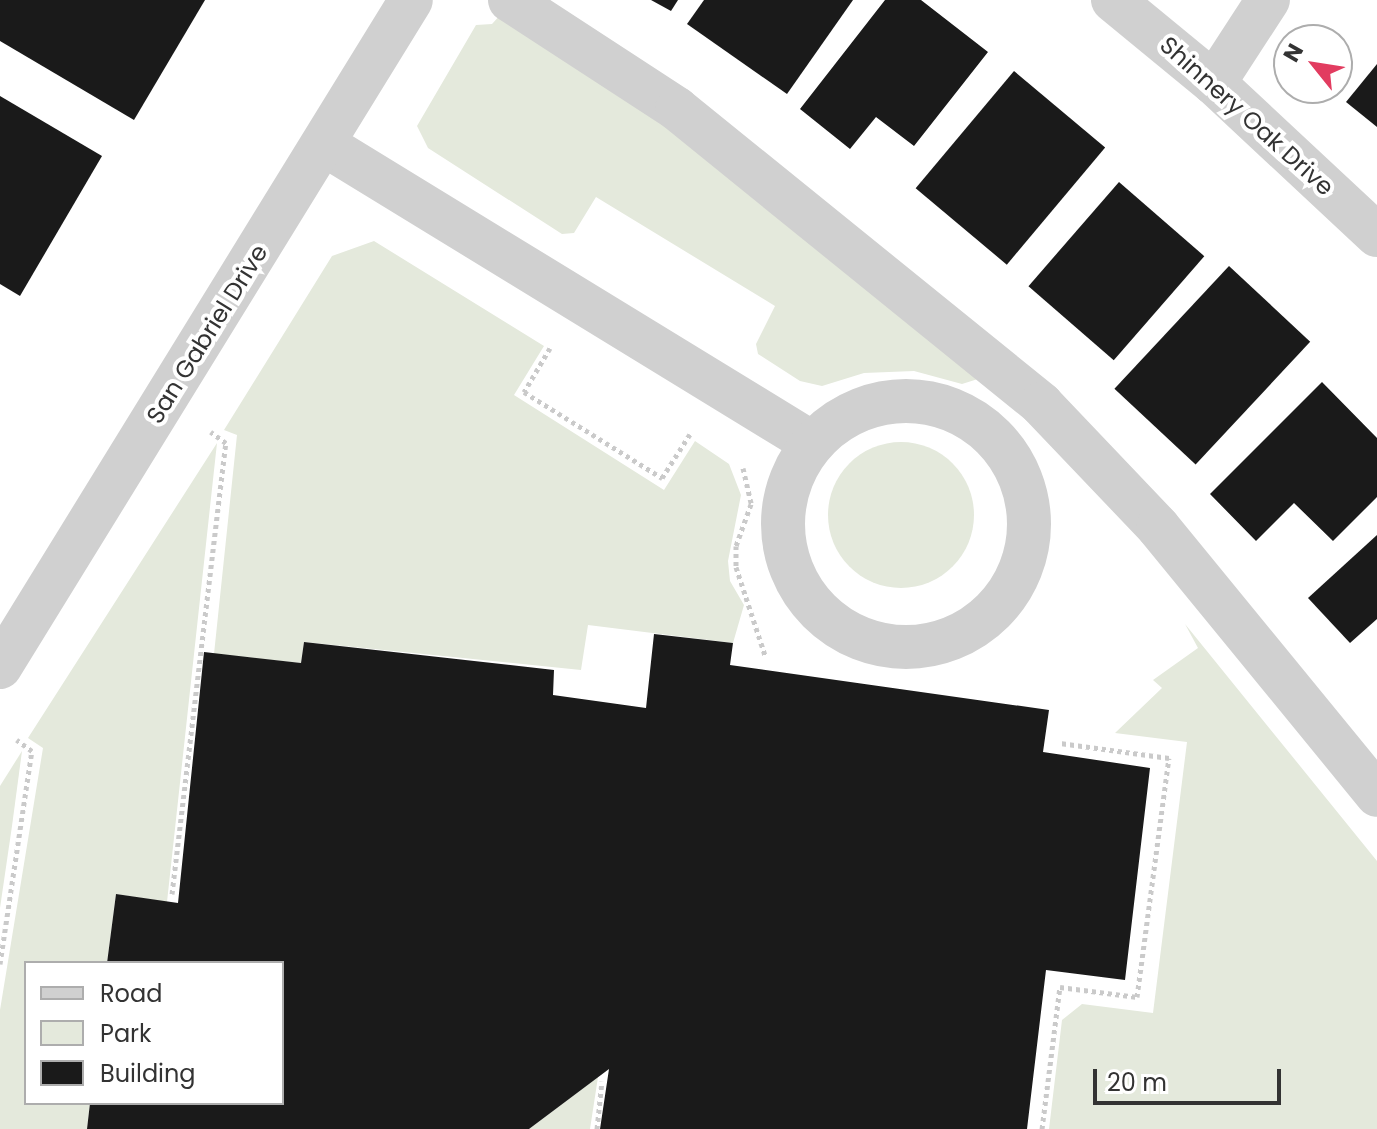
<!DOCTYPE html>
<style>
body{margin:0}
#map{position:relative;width:1377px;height:1129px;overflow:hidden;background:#fff;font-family:Poppins,sans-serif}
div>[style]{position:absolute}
.green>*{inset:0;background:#e4e9dc}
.round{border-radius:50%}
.building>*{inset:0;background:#1a1a1a;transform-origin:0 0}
.path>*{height:5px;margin-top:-2.5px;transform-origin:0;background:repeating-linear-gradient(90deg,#cacaca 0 4px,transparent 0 8px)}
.minor>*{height:44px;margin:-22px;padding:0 22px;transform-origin:22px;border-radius:22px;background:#d0d0d0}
.minor>.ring{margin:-22px;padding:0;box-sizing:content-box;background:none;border:44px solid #d0d0d0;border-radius:50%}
span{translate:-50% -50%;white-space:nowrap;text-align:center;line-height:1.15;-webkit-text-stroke:8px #fff;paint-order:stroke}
.street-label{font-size:24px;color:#333}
.legend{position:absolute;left:24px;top:961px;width:260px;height:144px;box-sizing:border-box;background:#fff;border:2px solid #adadad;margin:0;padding:10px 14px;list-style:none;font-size:24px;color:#333}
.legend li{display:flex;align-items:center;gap:16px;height:40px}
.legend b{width:40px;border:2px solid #adadad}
.north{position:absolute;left:1273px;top:24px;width:80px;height:80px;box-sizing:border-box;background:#fff;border:2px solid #adadad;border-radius:50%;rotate:300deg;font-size:22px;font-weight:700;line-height:32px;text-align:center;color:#333}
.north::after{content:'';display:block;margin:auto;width:28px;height:36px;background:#e23c60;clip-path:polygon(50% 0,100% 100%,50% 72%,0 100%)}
.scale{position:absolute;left:1093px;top:1069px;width:188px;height:36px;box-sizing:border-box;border:4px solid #333;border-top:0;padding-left:10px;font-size:24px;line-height:28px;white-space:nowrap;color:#333;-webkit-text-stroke:6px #fff;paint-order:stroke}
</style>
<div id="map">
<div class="green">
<div style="clip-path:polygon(502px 13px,683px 135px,981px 378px,962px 384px,914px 371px,864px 373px,822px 386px,800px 381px,758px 354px,756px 344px,775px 306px,596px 197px,574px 233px,562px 234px,428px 148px,417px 126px,476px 25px,492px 24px)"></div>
<div style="clip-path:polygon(374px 241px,544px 346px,514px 395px,664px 490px,695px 441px,729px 464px,741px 495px,728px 561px,730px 581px,744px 605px,733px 643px,588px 625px,581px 670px,304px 642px,301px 663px,214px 654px,237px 435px,224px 430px,332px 256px)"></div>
<div class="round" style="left:828px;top:442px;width:146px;height:146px"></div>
<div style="clip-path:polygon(217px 443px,167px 902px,116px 894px,107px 963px,26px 963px,26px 1103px,90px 1103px,87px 1129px,0 1129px,0 1010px,43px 748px,28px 738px)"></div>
<div style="clip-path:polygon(1185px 624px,1377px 861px,1377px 1129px,1049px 1129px,1062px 1020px,1082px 1004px,1153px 1013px,1187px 742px,1115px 733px,1162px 688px,1153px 680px,1198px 648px)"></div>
<div style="clip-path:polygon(22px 751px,12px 826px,0 908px,0 786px)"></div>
<div style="clip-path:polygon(598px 1077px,590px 1129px,529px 1129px)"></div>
</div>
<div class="building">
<div style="clip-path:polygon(0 0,205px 0,134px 120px,0 41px)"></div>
<div style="clip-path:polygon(651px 0,678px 0,671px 11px)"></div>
<div style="clip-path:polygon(704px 0,853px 0,787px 94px,687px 24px)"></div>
<div style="clip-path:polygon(885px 0,921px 0,988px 52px,914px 146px,876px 117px,850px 149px,800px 109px)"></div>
<div style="clip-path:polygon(1377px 64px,1377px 127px,1346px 102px)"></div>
<div style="left:1014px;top:71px;width:119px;height:153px;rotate:40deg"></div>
<div style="clip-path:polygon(0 96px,102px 156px,20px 296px,0 284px)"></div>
<div style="left:1119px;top:182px;width:113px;height:138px;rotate:41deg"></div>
<div style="left:1229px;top:266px;width:111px;height:168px;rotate:43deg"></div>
<div style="clip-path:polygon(1322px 382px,1377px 438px,1377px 497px,1333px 541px,1294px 503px,1256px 541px,1210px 494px)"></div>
<div style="clip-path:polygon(1377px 535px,1377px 619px,1350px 643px,1308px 598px)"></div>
<div style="clip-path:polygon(654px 634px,733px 643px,730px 665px,1049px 710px,1043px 752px,1150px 768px,1125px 980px,1046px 970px,1027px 1129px,600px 1129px,609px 1069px,529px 1129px,87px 1129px,90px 1103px,282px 1103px,282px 963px,107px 963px,116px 894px,178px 903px,204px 652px,301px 663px,304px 642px,554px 670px,553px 695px,646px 708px)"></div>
</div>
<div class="path">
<div style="left:550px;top:348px;width:51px;rotate:120.6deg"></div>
<div style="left:524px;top:392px;width:163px;rotate:31.9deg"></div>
<div style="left:662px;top:478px;width:52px;rotate:-57.5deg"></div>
<div style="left:743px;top:468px;width:37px;rotate:77deg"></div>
<div style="left:751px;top:504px;width:45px;rotate:109.7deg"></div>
<div style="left:736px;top:546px;width:21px;rotate:90deg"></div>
<div style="left:736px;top:567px;width:93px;rotate:71.8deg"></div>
<div style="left:172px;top:894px;width:454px;rotate:-83.2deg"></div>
<div style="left:226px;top:443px;width:19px;rotate:-144deg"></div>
<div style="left:0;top:964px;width:215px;rotate:-81.5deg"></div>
<div style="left:32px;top:751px;width:19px;rotate:-144deg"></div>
<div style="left:597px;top:1129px;width:48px;rotate:-84.1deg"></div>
<div style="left:1042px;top:1129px;width:143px;rotate:-82.8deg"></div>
<div style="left:1060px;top:987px;width:78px;rotate:7.4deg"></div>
<div style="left:1137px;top:997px;width:241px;rotate:-82.4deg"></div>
<div style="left:1169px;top:758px;width:110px;rotate:-172.2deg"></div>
</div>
<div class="minor">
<div style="left:510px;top:0;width:199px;rotate:33.1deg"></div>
<div style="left:677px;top:109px;width:469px;rotate:39deg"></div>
<div style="left:1041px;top:404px;width:170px;rotate:46.4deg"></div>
<div style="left:1158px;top:527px;width:346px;rotate:50.7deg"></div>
<div style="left:1113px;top:0;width:131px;rotate:39.4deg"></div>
<div style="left:1214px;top:83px;width:223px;rotate:43deg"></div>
<div style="left:1214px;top:83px;width:99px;rotate:-57deg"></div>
<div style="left:325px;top:145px;width:571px;rotate:31.46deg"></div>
<div class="ring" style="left:783px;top:401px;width:202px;height:202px"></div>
<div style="left:0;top:667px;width:783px;rotate:-58.36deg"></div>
</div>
<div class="street-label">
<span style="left:1247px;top:116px;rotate:42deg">Shinnery Oak Drive</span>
<span style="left:207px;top:334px;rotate:-58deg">San Gabriel Drive</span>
</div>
<ul class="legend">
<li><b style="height:10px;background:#d0d0d0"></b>Road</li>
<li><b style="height:22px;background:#e4e9dc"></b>Park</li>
<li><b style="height:22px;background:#1a1a1a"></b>Building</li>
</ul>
<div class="north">N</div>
<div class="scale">20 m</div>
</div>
